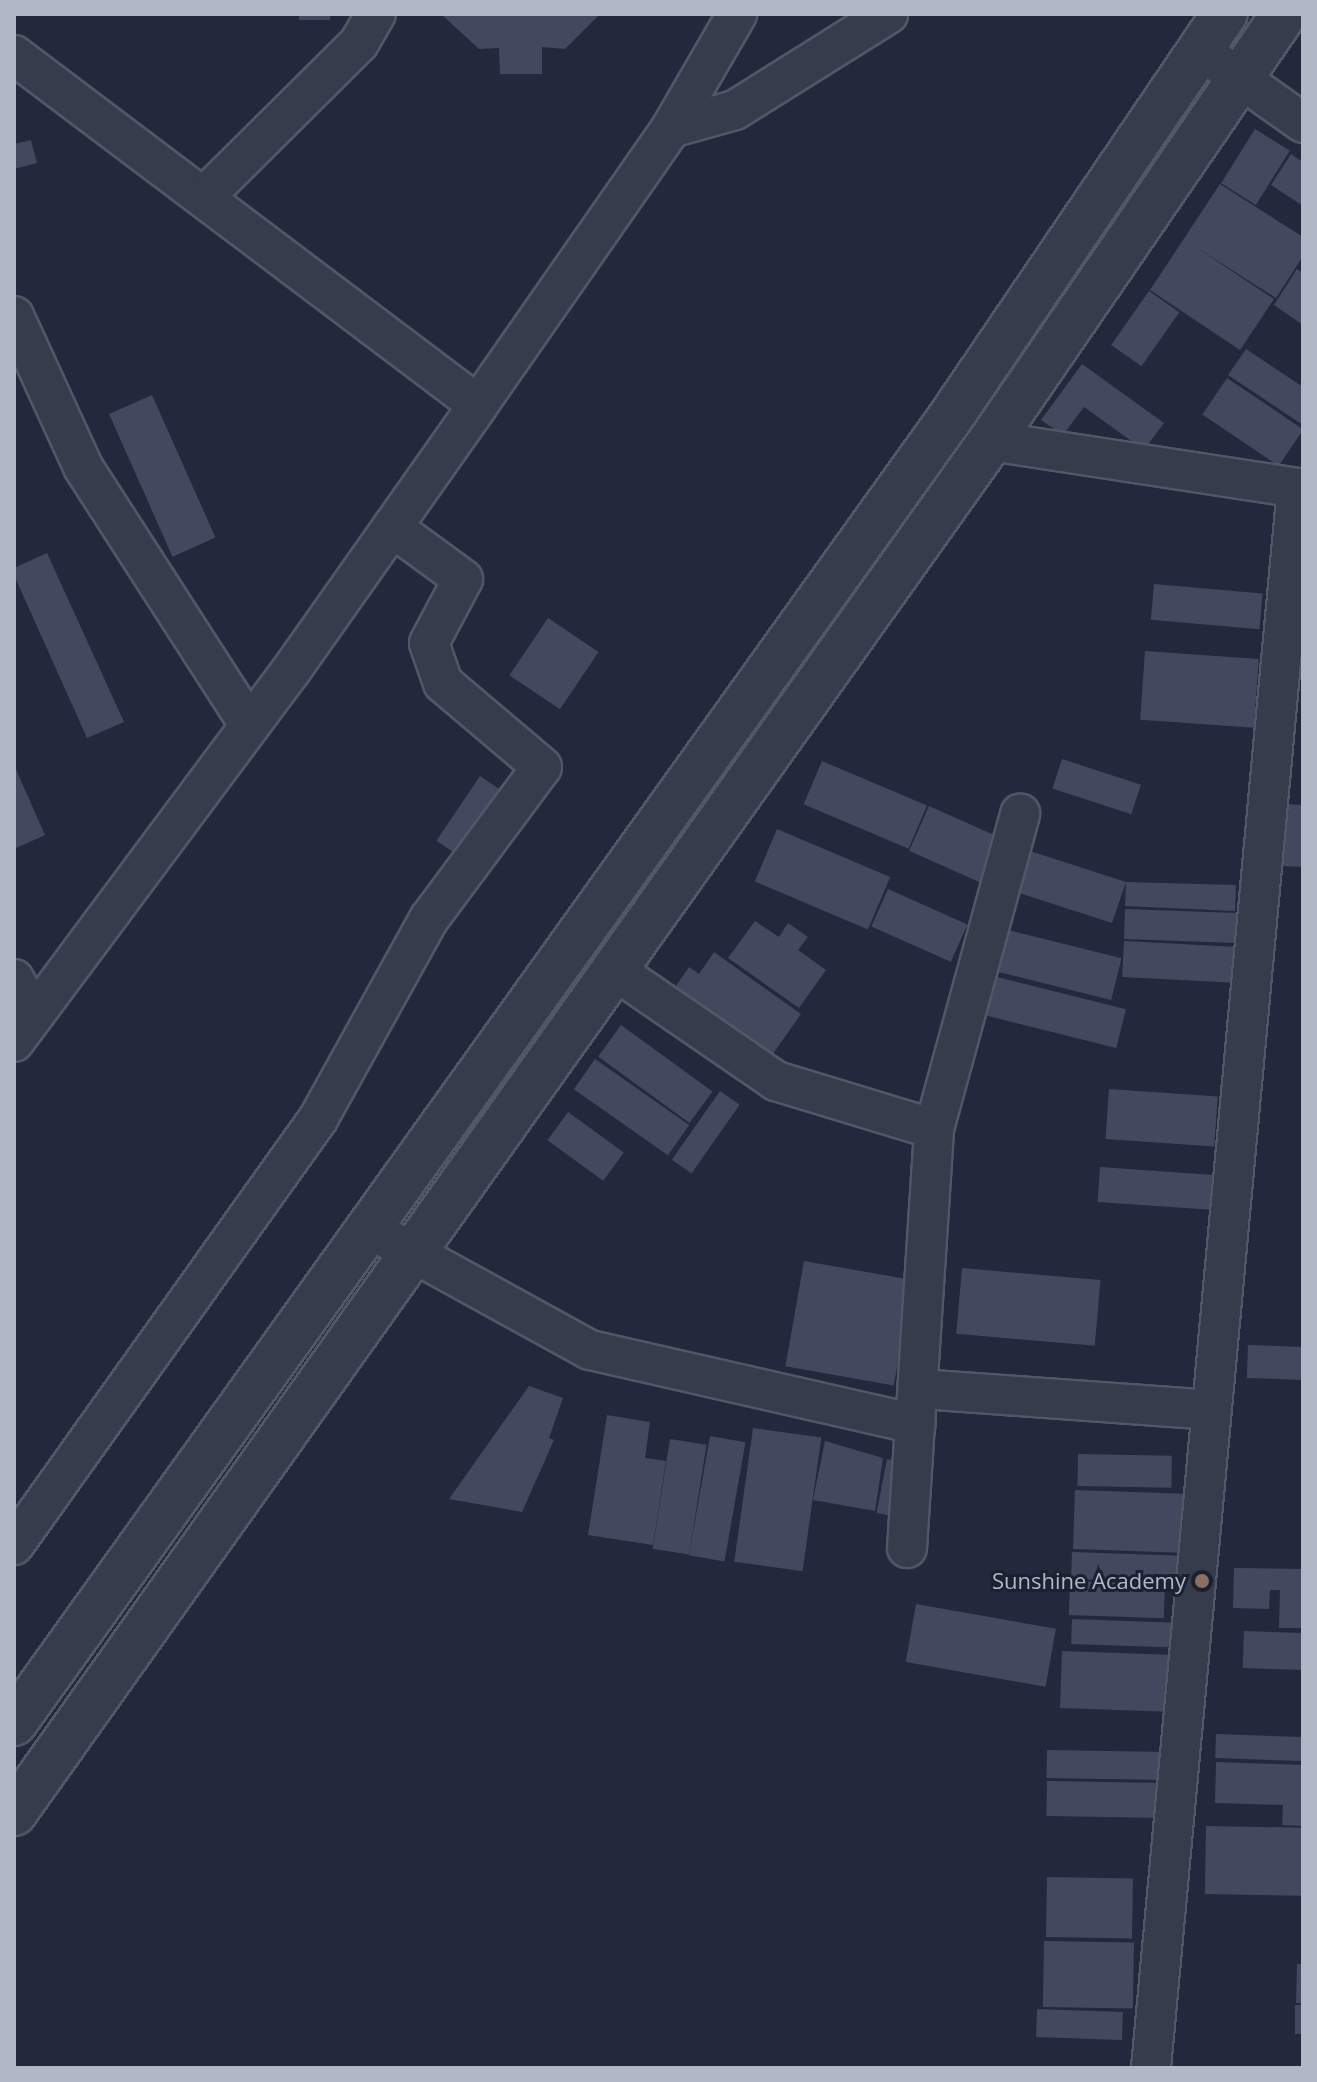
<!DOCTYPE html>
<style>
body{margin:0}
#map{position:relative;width:1317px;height:2082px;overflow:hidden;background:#23293c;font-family:"Open Sans",sans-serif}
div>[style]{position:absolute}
.building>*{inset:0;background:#42485e;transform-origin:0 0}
.roads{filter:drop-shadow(2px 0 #525767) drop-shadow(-2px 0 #525767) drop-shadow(0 2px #525767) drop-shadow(0 -2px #525767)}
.minor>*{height:38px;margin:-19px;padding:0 19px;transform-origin:19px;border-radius:19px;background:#373c4c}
.tertiary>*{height:44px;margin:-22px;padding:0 22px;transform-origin:22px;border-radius:22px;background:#373c4c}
.dots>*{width:22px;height:22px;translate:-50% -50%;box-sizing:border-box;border:4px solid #1c2131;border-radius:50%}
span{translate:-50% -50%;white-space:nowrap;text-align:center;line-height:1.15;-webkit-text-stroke:6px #1c2131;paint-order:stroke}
.poi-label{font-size:22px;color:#b2b7c8}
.right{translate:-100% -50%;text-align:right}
.frame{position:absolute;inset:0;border:16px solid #b2b7c8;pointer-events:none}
</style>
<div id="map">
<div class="building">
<div style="left:299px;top:14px;width:31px;height:6px"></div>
<div style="clip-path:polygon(441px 14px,600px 14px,565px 49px,542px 47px,542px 74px,500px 74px,499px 48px,479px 49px)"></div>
<div style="left:1255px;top:129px;width:41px;height:64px;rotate:32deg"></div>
<div style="clip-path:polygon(31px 140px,37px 163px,14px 169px,14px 144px)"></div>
<div style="clip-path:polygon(1291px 154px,1303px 162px,1303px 206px,1271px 185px)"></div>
<div style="clip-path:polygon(1220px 184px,1303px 237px,1303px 256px,1276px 298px,1194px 246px,1274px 299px,1240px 350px,1150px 290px)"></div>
<div style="clip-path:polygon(1297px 269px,1303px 273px,1303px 325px,1274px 305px)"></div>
<div style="left:1149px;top:291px;width:37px;height:66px;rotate:35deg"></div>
<div style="clip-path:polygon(1246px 349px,1303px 387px,1303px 425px,1228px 375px)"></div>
<div style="clip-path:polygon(1082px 364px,1164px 423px,1144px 450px,1084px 407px,1063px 435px,1041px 420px)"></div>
<div style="left:1227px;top:378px;width:92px;height:44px;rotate:34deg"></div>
<div style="left:152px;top:395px;width:156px;height:47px;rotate:66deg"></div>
<div style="clip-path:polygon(47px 553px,124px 722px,87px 738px,14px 575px,14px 568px)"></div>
<div style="left:1154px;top:584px;width:109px;height:36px;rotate:5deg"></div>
<div style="left:548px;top:618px;width:61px;height:69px;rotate:34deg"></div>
<div style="left:1145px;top:651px;width:114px;height:69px;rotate:4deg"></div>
<div style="left:1062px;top:759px;width:83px;height:31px;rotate:18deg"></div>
<div style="left:822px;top:761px;width:114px;height:47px;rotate:23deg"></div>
<div style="clip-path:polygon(14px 765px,45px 835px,14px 849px)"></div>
<div style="left:480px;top:776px;width:32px;height:78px;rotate:34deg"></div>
<div style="clip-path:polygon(1285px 804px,1303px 805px,1303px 867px,1282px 866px)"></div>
<div style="left:929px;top:806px;width:84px;height:49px;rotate:24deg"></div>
<div style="left:777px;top:829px;width:123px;height:57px;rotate:23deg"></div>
<div style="clip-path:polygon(1027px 850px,1126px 882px,1236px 885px,1235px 911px,1125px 906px,1126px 882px,1112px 923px,1013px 891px)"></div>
<div style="left:888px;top:889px;width:87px;height:41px;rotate:24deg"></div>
<div style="left:1125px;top:909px;width:112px;height:30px;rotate:2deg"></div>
<div style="clip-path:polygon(755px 921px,779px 937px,788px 923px,808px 937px,798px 950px,826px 970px,799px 1008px,728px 958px)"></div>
<div style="left:1008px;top:930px;width:117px;height:43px;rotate:14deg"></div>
<div style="left:1124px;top:941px;width:113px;height:36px;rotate:3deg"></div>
<div style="clip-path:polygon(714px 952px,801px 1014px,772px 1055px,676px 986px,689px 967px,699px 974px)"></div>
<div style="left:993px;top:976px;width:137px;height:40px;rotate:14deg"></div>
<div style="left:621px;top:1025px;width:113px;height:39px;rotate:36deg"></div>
<div style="left:595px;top:1059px;width:115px;height:37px;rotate:35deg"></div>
<div style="left:1109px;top:1089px;width:109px;height:50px;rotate:4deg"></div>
<div style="left:720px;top:1091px;width:24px;height:84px;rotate:35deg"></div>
<div style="left:568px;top:1112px;width:69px;height:35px;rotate:36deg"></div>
<div style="left:1100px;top:1167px;width:117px;height:35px;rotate:4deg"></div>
<div style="left:804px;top:1261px;width:110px;height:107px;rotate:10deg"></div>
<div style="left:962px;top:1268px;width:139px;height:66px;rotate:5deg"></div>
<div style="left:1248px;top:1345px;width:55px;height:33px;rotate:2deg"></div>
<div style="clip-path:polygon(529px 1386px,563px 1398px,549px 1438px,554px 1440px,522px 1512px,449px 1499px)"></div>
<div style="clip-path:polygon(607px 1415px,650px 1422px,645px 1458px,666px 1461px,653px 1545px,588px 1535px)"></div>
<div style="left:753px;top:1428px;width:69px;height:135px;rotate:8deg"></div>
<div style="left:710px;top:1436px;width:36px;height:121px;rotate:10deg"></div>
<div style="left:670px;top:1439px;width:37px;height:111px;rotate:9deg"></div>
<div style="clip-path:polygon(825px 1441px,883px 1458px,875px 1511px,813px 1500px)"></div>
<div style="left:1078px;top:1454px;width:94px;height:32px;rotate:1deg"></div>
<div style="left:887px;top:1459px;width:21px;height:55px;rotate:11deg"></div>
<div style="left:1075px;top:1490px;width:109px;height:59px;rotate:2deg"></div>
<div style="left:1072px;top:1552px;width:111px;height:27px;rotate:2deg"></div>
<div style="clip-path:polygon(1234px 1568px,1303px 1569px,1303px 1628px,1279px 1628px,1280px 1590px,1270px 1590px,1269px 1609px,1233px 1608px)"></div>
<div style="left:1070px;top:1581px;width:95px;height:34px;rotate:2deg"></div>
<div style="left:916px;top:1604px;width:142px;height:59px;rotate:10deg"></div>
<div style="left:1072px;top:1619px;width:104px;height:25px;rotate:2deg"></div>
<div style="left:1244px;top:1631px;width:59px;height:37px;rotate:2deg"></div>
<div style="left:1062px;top:1651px;width:107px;height:57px;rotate:2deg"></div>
<div style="left:1216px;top:1734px;width:87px;height:24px;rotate:2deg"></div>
<div style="left:1047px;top:1750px;width:120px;height:28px;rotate:1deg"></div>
<div style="clip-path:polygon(1216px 1762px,1303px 1765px,1303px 1826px,1282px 1825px,1283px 1805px,1215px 1803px)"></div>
<div style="left:1047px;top:1781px;width:119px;height:35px;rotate:1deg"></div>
<div style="left:1206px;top:1826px;width:97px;height:68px;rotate:1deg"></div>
<div style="left:1047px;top:1877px;width:86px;height:60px;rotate:1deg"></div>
<div style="left:1044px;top:1941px;width:90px;height:66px;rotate:1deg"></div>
<div style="clip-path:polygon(1297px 1964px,1303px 1964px,1303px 2003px,1296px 2003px)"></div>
<div style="left:1295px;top:2005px;width:8px;height:29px"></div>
<div style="left:1037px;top:2009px;width:86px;height:28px;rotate:2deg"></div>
</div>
<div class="roads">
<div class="minor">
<div style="left:1200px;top:50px;width:126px;rotate:35.3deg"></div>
<div style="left:14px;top:55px;width:581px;rotate:37.03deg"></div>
<div style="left:671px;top:128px;width:66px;rotate:-15.7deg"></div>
<div style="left:735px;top:110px;width:181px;rotate:-32.1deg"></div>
<div style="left:204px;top:197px;width:218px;rotate:-44.8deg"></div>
<div style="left:359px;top:43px;width:34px;rotate:-60deg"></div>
<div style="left:14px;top:316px;width:166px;rotate:65.4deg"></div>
<div style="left:83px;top:467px;width:307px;rotate:57.2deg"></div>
<div style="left:991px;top:441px;width:310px;rotate:8.7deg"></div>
<div style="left:1297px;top:488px;width:1587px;rotate:95.28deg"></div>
<div style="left:613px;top:969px;width:198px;rotate:34.5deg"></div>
<div style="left:776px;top:1081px;width:165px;rotate:16.9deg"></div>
<div style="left:14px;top:979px;width:41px;rotate:60.9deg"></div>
<div style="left:14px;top:1042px;width:462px;rotate:-53.3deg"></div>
<div style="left:290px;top:672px;width:327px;rotate:-54.8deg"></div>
<div style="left:478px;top:405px;width:338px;rotate:-55.1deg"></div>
<div style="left:671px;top:128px;width:132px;rotate:-59.9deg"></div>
<div style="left:368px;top:1228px;width:253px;rotate:28.8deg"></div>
<div style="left:590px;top:1350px;width:334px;rotate:12.8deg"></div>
<div style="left:920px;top:1389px;width:292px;rotate:4.1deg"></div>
<div style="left:14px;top:1545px;width:523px;rotate:-54.49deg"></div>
<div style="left:318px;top:1119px;width:229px;rotate:-61deg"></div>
<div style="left:429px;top:919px;width:189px;rotate:-53.4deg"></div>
<div style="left:542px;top:767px;width:130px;rotate:-139.7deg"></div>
<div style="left:443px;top:683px;width:42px;rotate:-109.3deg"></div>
<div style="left:429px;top:643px;width:72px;rotate:-62deg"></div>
<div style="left:463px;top:579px;width:88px;rotate:-143.8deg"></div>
<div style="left:907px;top:1548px;width:420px;rotate:-86.3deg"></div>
<div style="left:934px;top:1129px;width:327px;rotate:-74.7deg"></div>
</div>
<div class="tertiary">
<div style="left:14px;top:1723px;width:1606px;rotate:-54.35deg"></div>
<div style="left:950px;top:418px;width:489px;rotate:-55.8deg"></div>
<div style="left:14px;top:1813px;width:1684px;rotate:-54.55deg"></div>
<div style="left:991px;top:441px;width:518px;rotate:-55.54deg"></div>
</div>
</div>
<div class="dots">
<div style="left:1202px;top:1581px;background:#8d6e63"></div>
</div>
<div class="poi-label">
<span class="right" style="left:1186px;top:1581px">Sunshine Academy</span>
</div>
<div class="frame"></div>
</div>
